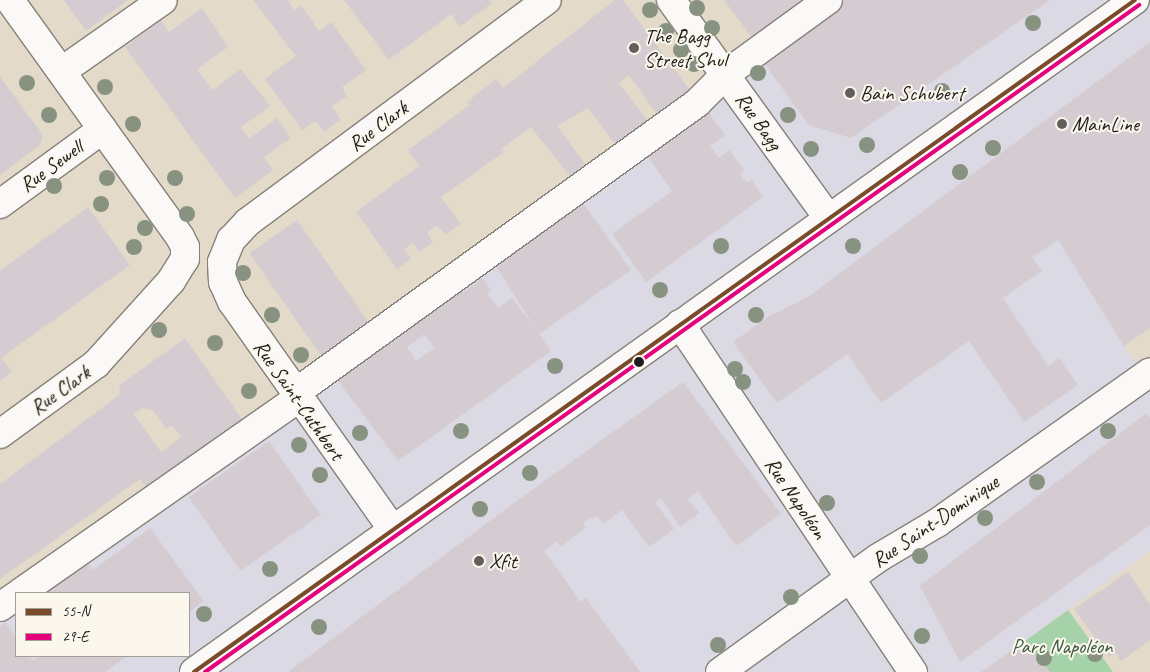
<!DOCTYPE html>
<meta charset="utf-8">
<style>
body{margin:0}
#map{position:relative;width:1150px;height:672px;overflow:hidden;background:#e4dac9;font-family:Caveat,sans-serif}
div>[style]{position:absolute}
.built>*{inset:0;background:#dbd9e3}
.green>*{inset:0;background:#a6d2aa}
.building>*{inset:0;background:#d4ccd1;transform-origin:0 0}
.roads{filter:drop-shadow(1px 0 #868179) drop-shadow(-1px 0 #868179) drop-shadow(0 1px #868179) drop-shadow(0 -1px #868179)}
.minor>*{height:28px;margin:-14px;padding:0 14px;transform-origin:14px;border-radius:14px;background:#fbf9f7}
.major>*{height:28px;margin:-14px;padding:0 14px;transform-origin:14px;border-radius:14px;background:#fbf9f7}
.bus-1>*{height:4px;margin:-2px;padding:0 2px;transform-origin:2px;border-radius:2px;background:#7a4b2a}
.bus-2>*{height:4px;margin:-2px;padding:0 2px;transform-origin:2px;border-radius:2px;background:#e5007d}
.trees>*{width:16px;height:16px;margin:-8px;border-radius:50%;background:#879380}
.dots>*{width:14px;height:14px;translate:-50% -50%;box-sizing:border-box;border:2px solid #fbf7ec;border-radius:50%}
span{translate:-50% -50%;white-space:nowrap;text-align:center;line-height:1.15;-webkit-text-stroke:4px #fbf7ec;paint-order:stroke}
.poi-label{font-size:21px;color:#1c1c1c}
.left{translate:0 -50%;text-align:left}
.street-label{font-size:21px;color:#1c1c1c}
.park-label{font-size:21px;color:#3b5945}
.legend{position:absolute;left:15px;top:592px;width:175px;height:65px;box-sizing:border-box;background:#fbf7ec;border:1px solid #a29f99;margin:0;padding:6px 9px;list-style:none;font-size:15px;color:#1c1c1c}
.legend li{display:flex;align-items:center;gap:10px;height:25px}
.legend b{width:25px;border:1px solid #a29f99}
</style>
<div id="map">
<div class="built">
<div style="clip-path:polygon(835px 0,1150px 0,1150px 328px,1124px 346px,1150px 382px,1150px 551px,981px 672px,0 672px,0 611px,16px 599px,16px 656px,189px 656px,189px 593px,24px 593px)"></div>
</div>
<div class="green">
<div style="clip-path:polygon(1068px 610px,1113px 672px,1050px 672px,1025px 641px)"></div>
</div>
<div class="building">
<div style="clip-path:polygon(64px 0,128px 0,86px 31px)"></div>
<div style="clip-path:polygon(253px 0,288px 0,294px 10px,301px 5px,319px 31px,331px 22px,366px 70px,342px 87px,347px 96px,332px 106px,341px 120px,324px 132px,316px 121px,302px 130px,265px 79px,296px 56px)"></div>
<div style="clip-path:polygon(344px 0,490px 0,492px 3px,460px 27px,451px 14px,389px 60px)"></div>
<div style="clip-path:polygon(615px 0,623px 0,692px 93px,659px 117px,629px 75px,619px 83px,648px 121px,617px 147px,588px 108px,557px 126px,585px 164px,570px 176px,531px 127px,501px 149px,504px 152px,441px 197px,461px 224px,445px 235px,437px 225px,433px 228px,427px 233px,433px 242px,419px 252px,413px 243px,404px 249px,411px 259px,397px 269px,356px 212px,419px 166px,408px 150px,469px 105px,467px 102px,496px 79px,503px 88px)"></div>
<div style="clip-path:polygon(724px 0,803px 0,804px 1px,753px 39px)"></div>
<div style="clip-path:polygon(844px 0,1050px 0,851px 138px,809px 125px,761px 59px)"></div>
<div style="clip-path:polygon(202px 8px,228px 47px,197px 69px,213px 90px,241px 69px,270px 106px,241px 127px,249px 139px,277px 118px,291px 138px,264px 157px,273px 170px,235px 198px,125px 47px,161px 20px,169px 32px)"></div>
<div style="clip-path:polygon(1150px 42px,1150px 328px,1124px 346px,1058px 240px,1032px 257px,1042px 271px,1003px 298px,1048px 366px,1059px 358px,1078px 385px,1024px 422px,969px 341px,881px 403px,848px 354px,777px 403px,733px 342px,768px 317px,808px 297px)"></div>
<div style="clip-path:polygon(0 77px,43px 135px,40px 145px,0 175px)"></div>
<div style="clip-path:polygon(705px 108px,725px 135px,710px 146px,719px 158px,729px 150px,744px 170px,740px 174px,747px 183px,751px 179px,763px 197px,646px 282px,612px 234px,672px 191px,646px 154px)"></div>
<div style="clip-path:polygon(evenodd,583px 203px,631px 270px,539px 334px,551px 351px,398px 461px,335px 377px,460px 288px,463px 293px,482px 278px,491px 290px,487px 293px,498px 308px,512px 298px,535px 328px,496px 266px,583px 203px,424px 334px,435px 348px,416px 361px,407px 347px,424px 334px)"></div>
<div style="clip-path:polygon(88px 207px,130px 265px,1px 358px,12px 372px,0 381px,0 271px)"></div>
<div style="left:297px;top:220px;width:126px;height:58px;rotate:55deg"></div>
<div style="clip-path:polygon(evenodd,185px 338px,244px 422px,148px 491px,140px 479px,0 579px,0 484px,119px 395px,120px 385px,185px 338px,142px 408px,153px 410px,166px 429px,172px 425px,181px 437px,161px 452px,134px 414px,142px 408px)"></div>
<div style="clip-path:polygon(683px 382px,781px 514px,736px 546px,698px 491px,687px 499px,700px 513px,680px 527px,661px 498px,655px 502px,674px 529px,649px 547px,622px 510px,603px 524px,597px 516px,583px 522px,586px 527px,561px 547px,556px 542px,544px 551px,581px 602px,586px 598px,640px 672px,288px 672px,511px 505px)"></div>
<div style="clip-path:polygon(1147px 413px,1150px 418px,1150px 525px,960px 662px,920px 586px)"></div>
<div style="left:269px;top:441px;width:90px;height:98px;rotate:55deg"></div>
<div style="clip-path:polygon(150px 528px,204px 601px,189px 612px,189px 593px,44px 593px,87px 562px,93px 570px)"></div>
<div style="clip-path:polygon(1128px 572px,1150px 604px,1150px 640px,1121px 661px,1116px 653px,1109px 657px,1074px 609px)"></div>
<div style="clip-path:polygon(5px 622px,16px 638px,16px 656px,29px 656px,33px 661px,40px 656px,127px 656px,105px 672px,0 672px,0 626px)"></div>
<div style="clip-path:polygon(1025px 641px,1050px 672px,981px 672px)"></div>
</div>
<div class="roads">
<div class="minor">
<div style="left:671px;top:0;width:269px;rotate:54.2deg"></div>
<div style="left:62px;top:71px;width:123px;rotate:-35.1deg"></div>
<div style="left:0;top:204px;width:127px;rotate:-36.1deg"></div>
<div style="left:680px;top:324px;width:419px;rotate:56.2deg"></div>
<div style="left:295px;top:393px;width:496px;rotate:-35.8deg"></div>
<div style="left:697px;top:103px;width:41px;rotate:-45deg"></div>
<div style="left:726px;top:74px;width:126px;rotate:-36deg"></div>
<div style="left:0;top:434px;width:119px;rotate:-36.1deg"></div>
<div style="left:96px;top:364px;width:112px;rotate:-47.9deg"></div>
<div style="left:171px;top:281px;width:26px;rotate:-58deg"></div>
<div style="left:185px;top:259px;width:12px;rotate:-90deg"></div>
<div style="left:185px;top:247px;width:11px;rotate:-117deg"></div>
<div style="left:180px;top:237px;width:292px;rotate:-125.7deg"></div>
<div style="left:393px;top:530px;width:279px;rotate:-125.2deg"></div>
<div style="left:232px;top:302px;width:22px;rotate:-114deg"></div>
<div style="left:223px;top:282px;width:20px;rotate:-93deg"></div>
<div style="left:222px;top:262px;width:24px;rotate:-68deg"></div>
<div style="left:231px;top:240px;width:25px;rotate:-47deg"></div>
<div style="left:248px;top:222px;width:372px;rotate:-36.6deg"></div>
<div style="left:20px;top:593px;width:340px;rotate:-35deg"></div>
<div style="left:0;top:607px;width:19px;rotate:-35deg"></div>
<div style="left:720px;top:672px;width:195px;rotate:-35.8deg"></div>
<div style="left:878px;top:558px;width:69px;rotate:-30.7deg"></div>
<div style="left:937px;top:523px;width:261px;rotate:-35.3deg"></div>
</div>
<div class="major">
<div style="left:194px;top:672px;width:1156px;rotate:-35.53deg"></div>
</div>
</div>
<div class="bus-1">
<div style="left:194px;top:672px;width:1156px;rotate:-35.53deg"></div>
</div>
<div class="bus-2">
<div style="left:205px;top:672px;width:1148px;rotate:-35.53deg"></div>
</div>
<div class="trees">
<div style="left:697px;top:8px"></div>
<div style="left:650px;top:10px"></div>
<div style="left:1033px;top:23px"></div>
<div style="left:712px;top:28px"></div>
<div style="left:666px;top:31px"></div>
<div style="left:681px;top:50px"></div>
<div style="left:694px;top:64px"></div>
<div style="left:758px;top:73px"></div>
<div style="left:27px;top:83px"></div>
<div style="left:105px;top:87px"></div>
<div style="left:942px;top:91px"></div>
<div style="left:49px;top:115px"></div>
<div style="left:788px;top:115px"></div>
<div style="left:133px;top:124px"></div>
<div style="left:867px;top:145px"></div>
<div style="left:993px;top:148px"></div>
<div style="left:811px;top:149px"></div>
<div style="left:960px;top:172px"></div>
<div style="left:107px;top:178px"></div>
<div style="left:175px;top:178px"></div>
<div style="left:54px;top:186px"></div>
<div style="left:101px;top:204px"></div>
<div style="left:187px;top:214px"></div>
<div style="left:145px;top:228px"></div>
<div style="left:721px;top:246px"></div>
<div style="left:853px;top:246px"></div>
<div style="left:134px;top:247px"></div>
<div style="left:243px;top:273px"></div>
<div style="left:660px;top:290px"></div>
<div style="left:272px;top:315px"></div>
<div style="left:756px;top:315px"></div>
<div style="left:159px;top:330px"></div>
<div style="left:215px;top:343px"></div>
<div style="left:301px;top:355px"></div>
<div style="left:555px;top:366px"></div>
<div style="left:735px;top:369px"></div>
<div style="left:743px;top:382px"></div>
<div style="left:249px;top:391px"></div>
<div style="left:461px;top:431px"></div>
<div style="left:1108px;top:431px"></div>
<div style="left:360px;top:433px"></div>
<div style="left:299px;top:445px"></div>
<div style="left:530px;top:473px"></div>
<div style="left:320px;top:475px"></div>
<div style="left:1037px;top:482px"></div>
<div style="left:827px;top:503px"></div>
<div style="left:480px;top:509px"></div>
<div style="left:985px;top:518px"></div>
<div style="left:920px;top:556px"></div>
<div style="left:270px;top:569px"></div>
<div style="left:791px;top:597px"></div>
<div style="left:204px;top:614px"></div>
<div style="left:319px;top:627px"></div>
<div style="left:922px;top:636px"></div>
<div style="left:718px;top:645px"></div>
<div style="left:1095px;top:654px"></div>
<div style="left:1044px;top:658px"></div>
</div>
<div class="dots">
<div style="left:634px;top:48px;background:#625e59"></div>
<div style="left:850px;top:93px;background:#625e59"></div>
<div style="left:1062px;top:124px;background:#625e59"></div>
<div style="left:639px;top:362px;background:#1c1c1c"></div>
<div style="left:479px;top:561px;background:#625e59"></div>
</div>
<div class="poi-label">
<span class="left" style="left:644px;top:48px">The Bagg<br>Street Shul</span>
<span class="left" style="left:860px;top:93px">Bain Schubert</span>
<span class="left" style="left:1072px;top:124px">MainLine</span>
<span class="left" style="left:489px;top:561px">Xfit</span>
</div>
<div class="street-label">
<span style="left:759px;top:121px;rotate:55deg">Rue Bagg</span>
<span style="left:378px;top:126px;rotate:-37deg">Rue Clark</span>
<span style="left:51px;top:166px;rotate:-36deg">Rue Sewell</span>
<span style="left:60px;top:390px;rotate:-36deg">Rue Clark</span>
<span style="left:299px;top:400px;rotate:55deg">Rue Saint-Cuthbert</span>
<span style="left:796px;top:498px;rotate:56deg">Rue Napoléon</span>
<span style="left:935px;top:521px;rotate:-34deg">Rue Saint-Dominique</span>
</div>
<div class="park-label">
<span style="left:1062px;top:646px">Parc Napoléon</span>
</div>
<ul class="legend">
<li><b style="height:6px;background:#7a4b2a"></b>55-N</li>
<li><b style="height:6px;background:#e5007d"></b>29-E</li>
</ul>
</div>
